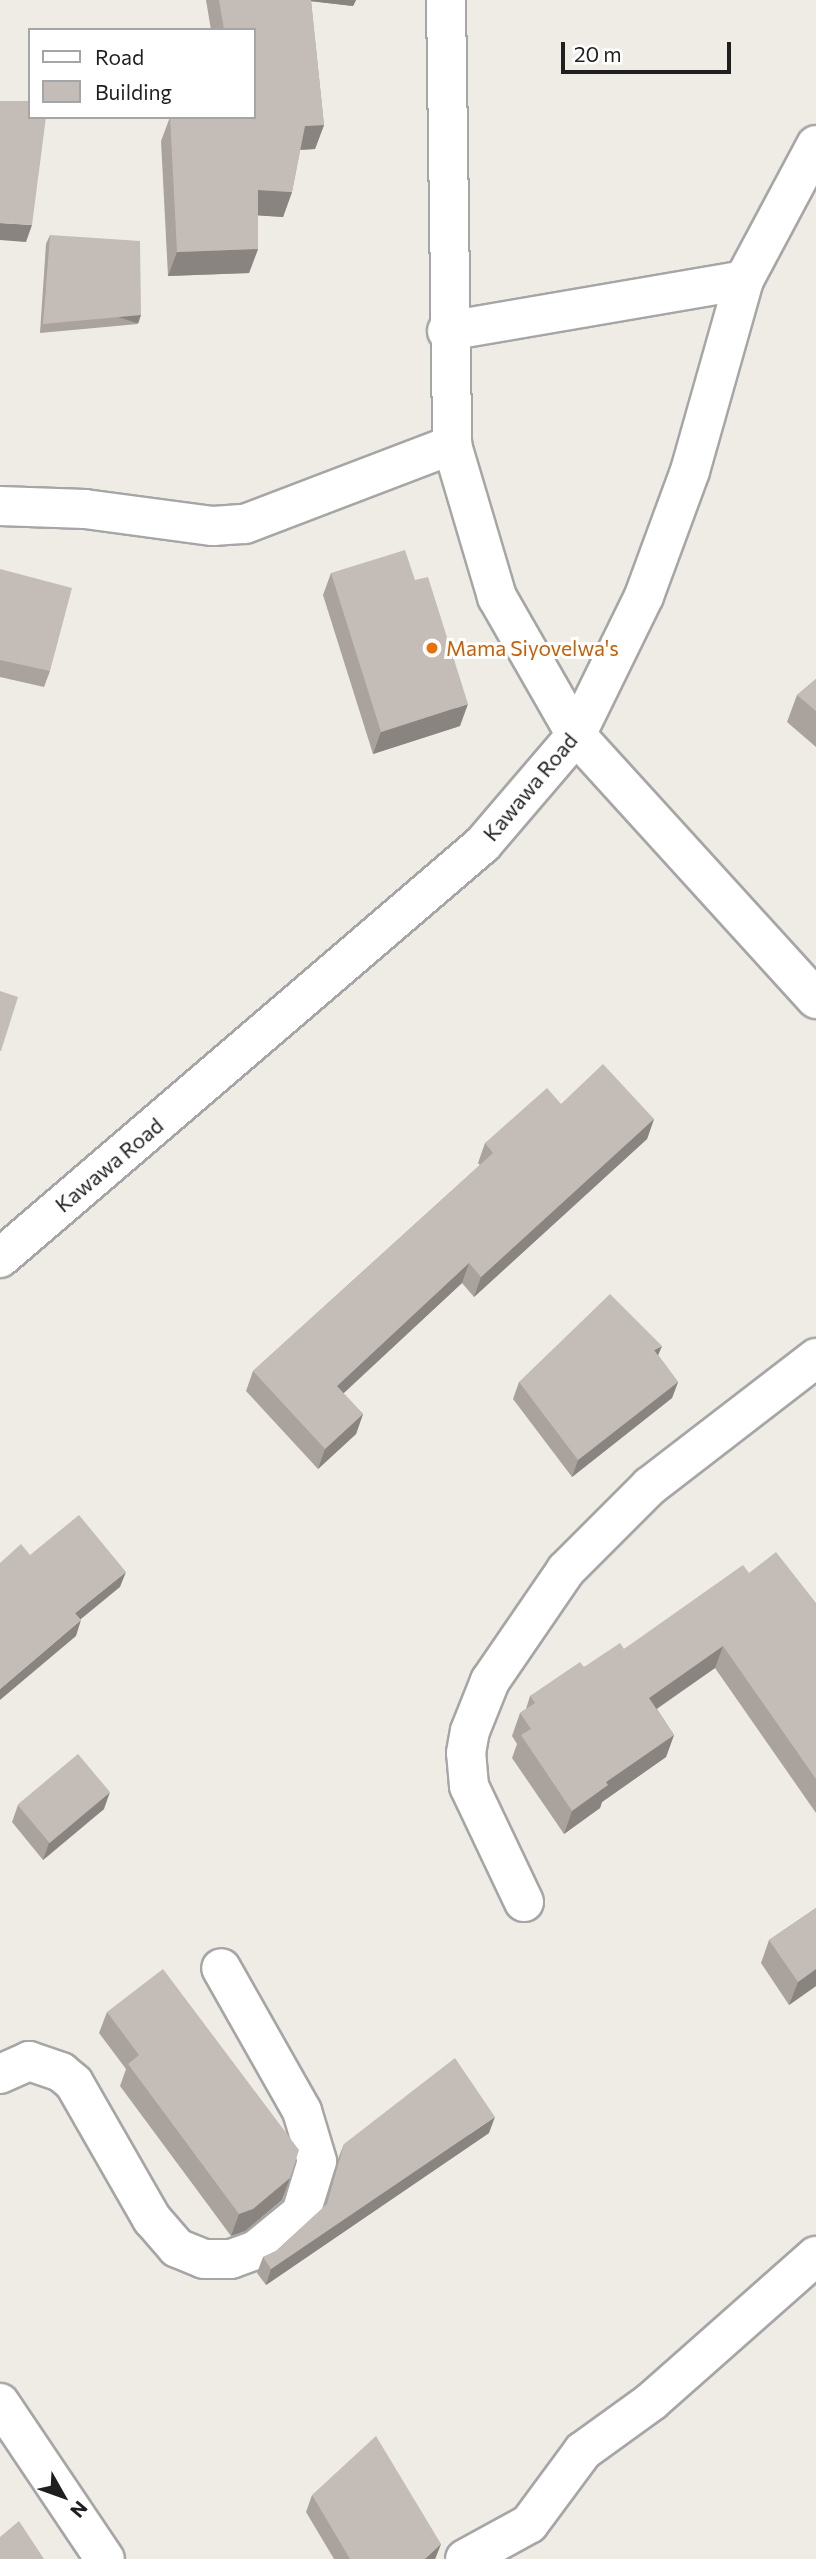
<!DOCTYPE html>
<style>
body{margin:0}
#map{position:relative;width:816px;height:2559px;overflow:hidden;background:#efece6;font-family:Commissioner,sans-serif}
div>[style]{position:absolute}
.roads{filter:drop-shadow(2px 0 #a6a6a6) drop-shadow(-2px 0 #a6a6a6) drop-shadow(0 2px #a6a6a6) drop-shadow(0 -2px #a6a6a6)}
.minor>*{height:38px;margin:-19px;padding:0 19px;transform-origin:19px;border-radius:19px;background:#fff}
.wall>*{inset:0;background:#a9a29d}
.shaded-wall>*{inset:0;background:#89847f;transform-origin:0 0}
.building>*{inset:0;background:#c4bcb6;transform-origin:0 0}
.dots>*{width:19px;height:19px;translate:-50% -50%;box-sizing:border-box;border:4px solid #fff;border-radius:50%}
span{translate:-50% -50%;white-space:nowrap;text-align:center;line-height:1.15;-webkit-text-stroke:6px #fff;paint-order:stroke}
.food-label{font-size:21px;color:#c56008}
.left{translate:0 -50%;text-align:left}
.street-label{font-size:21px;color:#1f1f1f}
.legend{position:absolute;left:28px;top:28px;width:228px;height:91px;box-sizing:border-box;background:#fff;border:2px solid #a5a5a5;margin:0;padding:9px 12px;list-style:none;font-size:21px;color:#1f1f1f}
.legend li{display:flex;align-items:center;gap:14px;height:35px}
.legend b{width:35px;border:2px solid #a5a5a5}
.north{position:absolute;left:28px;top:2461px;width:70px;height:70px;-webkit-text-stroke:5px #fff;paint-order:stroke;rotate:130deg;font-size:19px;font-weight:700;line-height:28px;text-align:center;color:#1f1f1f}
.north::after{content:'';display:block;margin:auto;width:24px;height:32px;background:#1f1f1f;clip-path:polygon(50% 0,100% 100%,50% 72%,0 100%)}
.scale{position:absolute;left:561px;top:42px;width:170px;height:32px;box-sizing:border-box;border:4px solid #1f1f1f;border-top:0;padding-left:9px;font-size:21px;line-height:24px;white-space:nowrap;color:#1f1f1f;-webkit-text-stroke:5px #fff;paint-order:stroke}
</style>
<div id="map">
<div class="roads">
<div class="minor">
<div style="left:446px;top:0;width:445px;rotate:89.2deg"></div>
<div style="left:452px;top:445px;width:159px;rotate:73.5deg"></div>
<div style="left:497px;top:597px;width:159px;rotate:60.2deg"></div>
<div style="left:576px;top:735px;width:357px;rotate:47.7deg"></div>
<div style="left:447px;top:331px;width:301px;rotate:-9.7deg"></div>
<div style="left:0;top:506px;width:85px;rotate:2deg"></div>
<div style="left:85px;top:509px;width:129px;rotate:7.6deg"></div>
<div style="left:213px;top:526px;width:32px;rotate:-4deg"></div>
<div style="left:245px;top:524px;width:222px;rotate:-20.9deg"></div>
<div style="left:0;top:1258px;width:636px;rotate:-40.6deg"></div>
<div style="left:483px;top:844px;width:143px;rotate:-49.5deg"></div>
<div style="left:576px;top:735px;width:155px;rotate:-63.9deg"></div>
<div style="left:644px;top:596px;width:133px;rotate:-69.8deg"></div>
<div style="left:690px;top:471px;width:198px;rotate:-74.2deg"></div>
<div style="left:744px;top:280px;width:153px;rotate:-61.9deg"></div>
<div style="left:524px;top:1902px;width:128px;rotate:-115.4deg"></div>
<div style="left:469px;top:1786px;width:33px;rotate:-95deg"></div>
<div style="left:466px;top:1753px;width:22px;rotate:-80deg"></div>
<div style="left:470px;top:1731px;width:54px;rotate:-68.2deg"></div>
<div style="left:490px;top:1681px;width:135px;rotate:-55.6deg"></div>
<div style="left:566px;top:1570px;width:119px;rotate:-45deg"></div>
<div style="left:650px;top:1486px;width:210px;rotate:-37.6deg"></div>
<div style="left:0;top:2074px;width:32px;rotate:-24deg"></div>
<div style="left:29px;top:2061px;width:34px;rotate:19deg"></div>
<div style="left:61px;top:2072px;width:17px;rotate:40deg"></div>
<div style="left:74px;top:2083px;width:157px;rotate:60.2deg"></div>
<div style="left:152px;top:2219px;width:38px;rotate:49deg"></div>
<div style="left:177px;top:2248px;width:29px;rotate:22deg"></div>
<div style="left:204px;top:2259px;width:27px"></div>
<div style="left:231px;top:2259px;width:27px;rotate:-20deg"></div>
<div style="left:256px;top:2250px;width:58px;rotate:-39.4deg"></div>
<div style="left:301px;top:2213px;width:54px;rotate:-72.9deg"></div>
<div style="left:317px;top:2161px;width:52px;rotate:-106.7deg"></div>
<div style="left:302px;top:2111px;width:164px;rotate:-119.5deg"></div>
<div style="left:0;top:2403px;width:188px;rotate:56.1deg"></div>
<div style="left:465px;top:2559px;width:73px;rotate:-28.7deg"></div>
<div style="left:529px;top:2524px;width:91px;rotate:-53.5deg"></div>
<div style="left:583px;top:2451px;width:85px;rotate:-35.9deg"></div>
<div style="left:652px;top:2401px;width:219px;rotate:-41.5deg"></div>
</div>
</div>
<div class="wall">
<div style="clip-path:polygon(206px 0,356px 0,353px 6px,311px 1px,324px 125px,315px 149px,300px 150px,292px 192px,283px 217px,258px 215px,258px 249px,249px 273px,168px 276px,161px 141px,170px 117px,254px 117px,254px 30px,211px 30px)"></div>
<div style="clip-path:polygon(50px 235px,138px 324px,40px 333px,46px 244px)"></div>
<div style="clip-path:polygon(0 569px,50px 671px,44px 687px,0 677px)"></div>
<div style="clip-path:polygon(331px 573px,415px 580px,460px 726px,373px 754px,323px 595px)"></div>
<div style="clip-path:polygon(816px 679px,816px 747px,787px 722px,797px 695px)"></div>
<div style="clip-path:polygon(561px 1104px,654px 1119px,647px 1139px,474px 1297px,462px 1283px,343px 1393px,363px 1414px,356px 1434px,318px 1469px,246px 1391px,253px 1371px,480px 1165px,478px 1163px,485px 1143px)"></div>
<div style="clip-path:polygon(658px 1355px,678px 1382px,672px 1398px,572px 1477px,513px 1399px,519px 1382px)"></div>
<div style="clip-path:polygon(749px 1573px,816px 1603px,816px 1813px,715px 1668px,657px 1709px,674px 1735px,666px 1757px,602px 1802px,600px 1808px,564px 1834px,512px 1758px,517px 1744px,512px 1736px,520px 1713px,526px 1709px,530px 1696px,584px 1667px,624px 1649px)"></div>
<div style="clip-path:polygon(18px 1805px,104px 1809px,43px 1860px,12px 1822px)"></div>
<div style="clip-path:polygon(816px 1908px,816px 1986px,789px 2005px,761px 1963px,769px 1940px)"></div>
<div style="clip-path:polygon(107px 2012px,290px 2178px,282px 2200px,245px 2231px,231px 2236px,120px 2086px,126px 2069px,99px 2033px)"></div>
<div style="clip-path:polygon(489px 2133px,266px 2285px,257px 2273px,263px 2257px,276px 2251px,325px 2206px,338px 2159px,344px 2144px)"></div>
<div style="clip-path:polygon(312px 2495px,441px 2544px,435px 2559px,334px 2559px,306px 2512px)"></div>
</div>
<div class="shaded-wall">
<div style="clip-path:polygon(300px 0,356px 0,353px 6px)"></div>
<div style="clip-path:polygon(324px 125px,315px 149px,296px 150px,305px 126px)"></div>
<div style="clip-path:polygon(258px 190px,292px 192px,283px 217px,249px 215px)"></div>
<div style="clip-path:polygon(0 223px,32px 225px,26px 242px,0 240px)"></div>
<div style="clip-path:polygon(258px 249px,249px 273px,168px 276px,177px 252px)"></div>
<div style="left:141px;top:315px;width:9px;height:98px;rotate:108deg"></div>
<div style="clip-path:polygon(468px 704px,460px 726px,373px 754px,381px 732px)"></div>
<div style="clip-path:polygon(654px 1119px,647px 1139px,474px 1297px,481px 1277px)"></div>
<div style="clip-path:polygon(469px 1263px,462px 1283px,330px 1406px,337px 1386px)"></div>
<div style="clip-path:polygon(662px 1346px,655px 1363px,654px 1350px)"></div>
<div style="clip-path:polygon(678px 1382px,672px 1398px,572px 1477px,578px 1460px)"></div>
<div style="clip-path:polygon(363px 1414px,356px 1434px,318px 1469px,325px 1449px)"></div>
<div style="clip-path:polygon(126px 1572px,120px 1587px,70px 1628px,75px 1613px)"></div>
<div style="clip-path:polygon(81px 1620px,76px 1636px,0 1700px,0 1689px)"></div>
<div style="clip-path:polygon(723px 1646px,715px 1668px,640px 1720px,649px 1698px)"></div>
<div style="clip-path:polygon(674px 1735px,666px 1757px,602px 1802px,600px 1808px,564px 1834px,572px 1811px,606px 1782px)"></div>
<div style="clip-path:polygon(110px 1792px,104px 1809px,43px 1860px,49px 1843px)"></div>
<div style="clip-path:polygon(816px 1969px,816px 1986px,789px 2005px,798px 1982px)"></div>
<div style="clip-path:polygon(495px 2117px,489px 2133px,266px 2285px,271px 2269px)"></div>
<div style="clip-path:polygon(290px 2178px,282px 2200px,245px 2231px,231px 2236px,239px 2214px)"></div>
<div style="clip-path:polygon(441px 2544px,435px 2559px,425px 2559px)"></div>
</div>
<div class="building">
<div style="clip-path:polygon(219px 0,311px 0,324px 125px,305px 126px,292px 192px,258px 190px,258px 249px,177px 252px,170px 117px,254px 117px,254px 30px,224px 30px)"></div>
<div style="clip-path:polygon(0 101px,30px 101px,30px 117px,46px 117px,32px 225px,0 223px)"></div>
<div style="clip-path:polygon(50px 235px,140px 241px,141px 315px,43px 324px)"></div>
<div style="clip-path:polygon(405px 550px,415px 580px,428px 577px,468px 704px,381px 732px,331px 573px)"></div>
<div style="clip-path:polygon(0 569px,72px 588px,50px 671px,0 660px)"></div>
<div style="clip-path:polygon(816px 679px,816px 711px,797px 695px)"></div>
<div style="clip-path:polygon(0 991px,18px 997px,1px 1051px,0 1051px)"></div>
<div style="clip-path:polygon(603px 1064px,654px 1119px,481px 1277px,469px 1263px,337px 1386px,363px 1414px,325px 1449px,253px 1371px,493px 1153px,485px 1143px,547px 1088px,561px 1104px)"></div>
<div style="clip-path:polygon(610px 1294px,662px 1346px,654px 1350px,678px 1382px,578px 1460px,519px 1382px)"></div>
<div style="clip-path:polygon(79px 1515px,126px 1572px,75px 1613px,81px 1620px,0 1689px,0 1563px,21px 1544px,30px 1555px)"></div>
<div style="clip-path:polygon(776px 1552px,816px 1603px,816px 1779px,723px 1646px,649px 1698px,674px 1735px,606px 1782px,608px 1785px,572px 1811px,521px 1735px,531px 1729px,520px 1713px,535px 1703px,530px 1696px,580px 1662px,584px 1667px,620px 1643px,624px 1649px,743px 1565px,749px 1573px)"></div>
<div style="left:78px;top:1754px;width:50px;height:79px;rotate:50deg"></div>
<div style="clip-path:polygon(816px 1908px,816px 1969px,798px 1982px,769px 1940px)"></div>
<div style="clip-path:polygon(163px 1969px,299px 2150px,290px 2178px,253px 2209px,239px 2214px,128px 2064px,139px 2055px,107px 2012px)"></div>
<div style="clip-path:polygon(455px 2058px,495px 2117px,271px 2269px,263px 2257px,276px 2251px,327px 2204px,344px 2144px)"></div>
<div style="clip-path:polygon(376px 2436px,441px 2544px,425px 2559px,350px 2559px,312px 2495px)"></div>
<div style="clip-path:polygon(19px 2521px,44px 2559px,0 2559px,0 2537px)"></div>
</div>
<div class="dots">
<div style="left:432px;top:648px;background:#e8710a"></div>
</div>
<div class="food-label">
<span class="left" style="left:446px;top:648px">Mama Siyovelwa's</span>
</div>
<div class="street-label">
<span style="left:530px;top:787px;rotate:-50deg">Kawawa Road</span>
<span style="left:109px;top:1165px;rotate:-40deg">Kawawa Road</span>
</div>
<ul class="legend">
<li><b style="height:9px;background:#fff"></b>Road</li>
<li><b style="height:19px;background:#c4bcb6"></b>Building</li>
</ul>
<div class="north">N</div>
<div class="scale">20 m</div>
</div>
